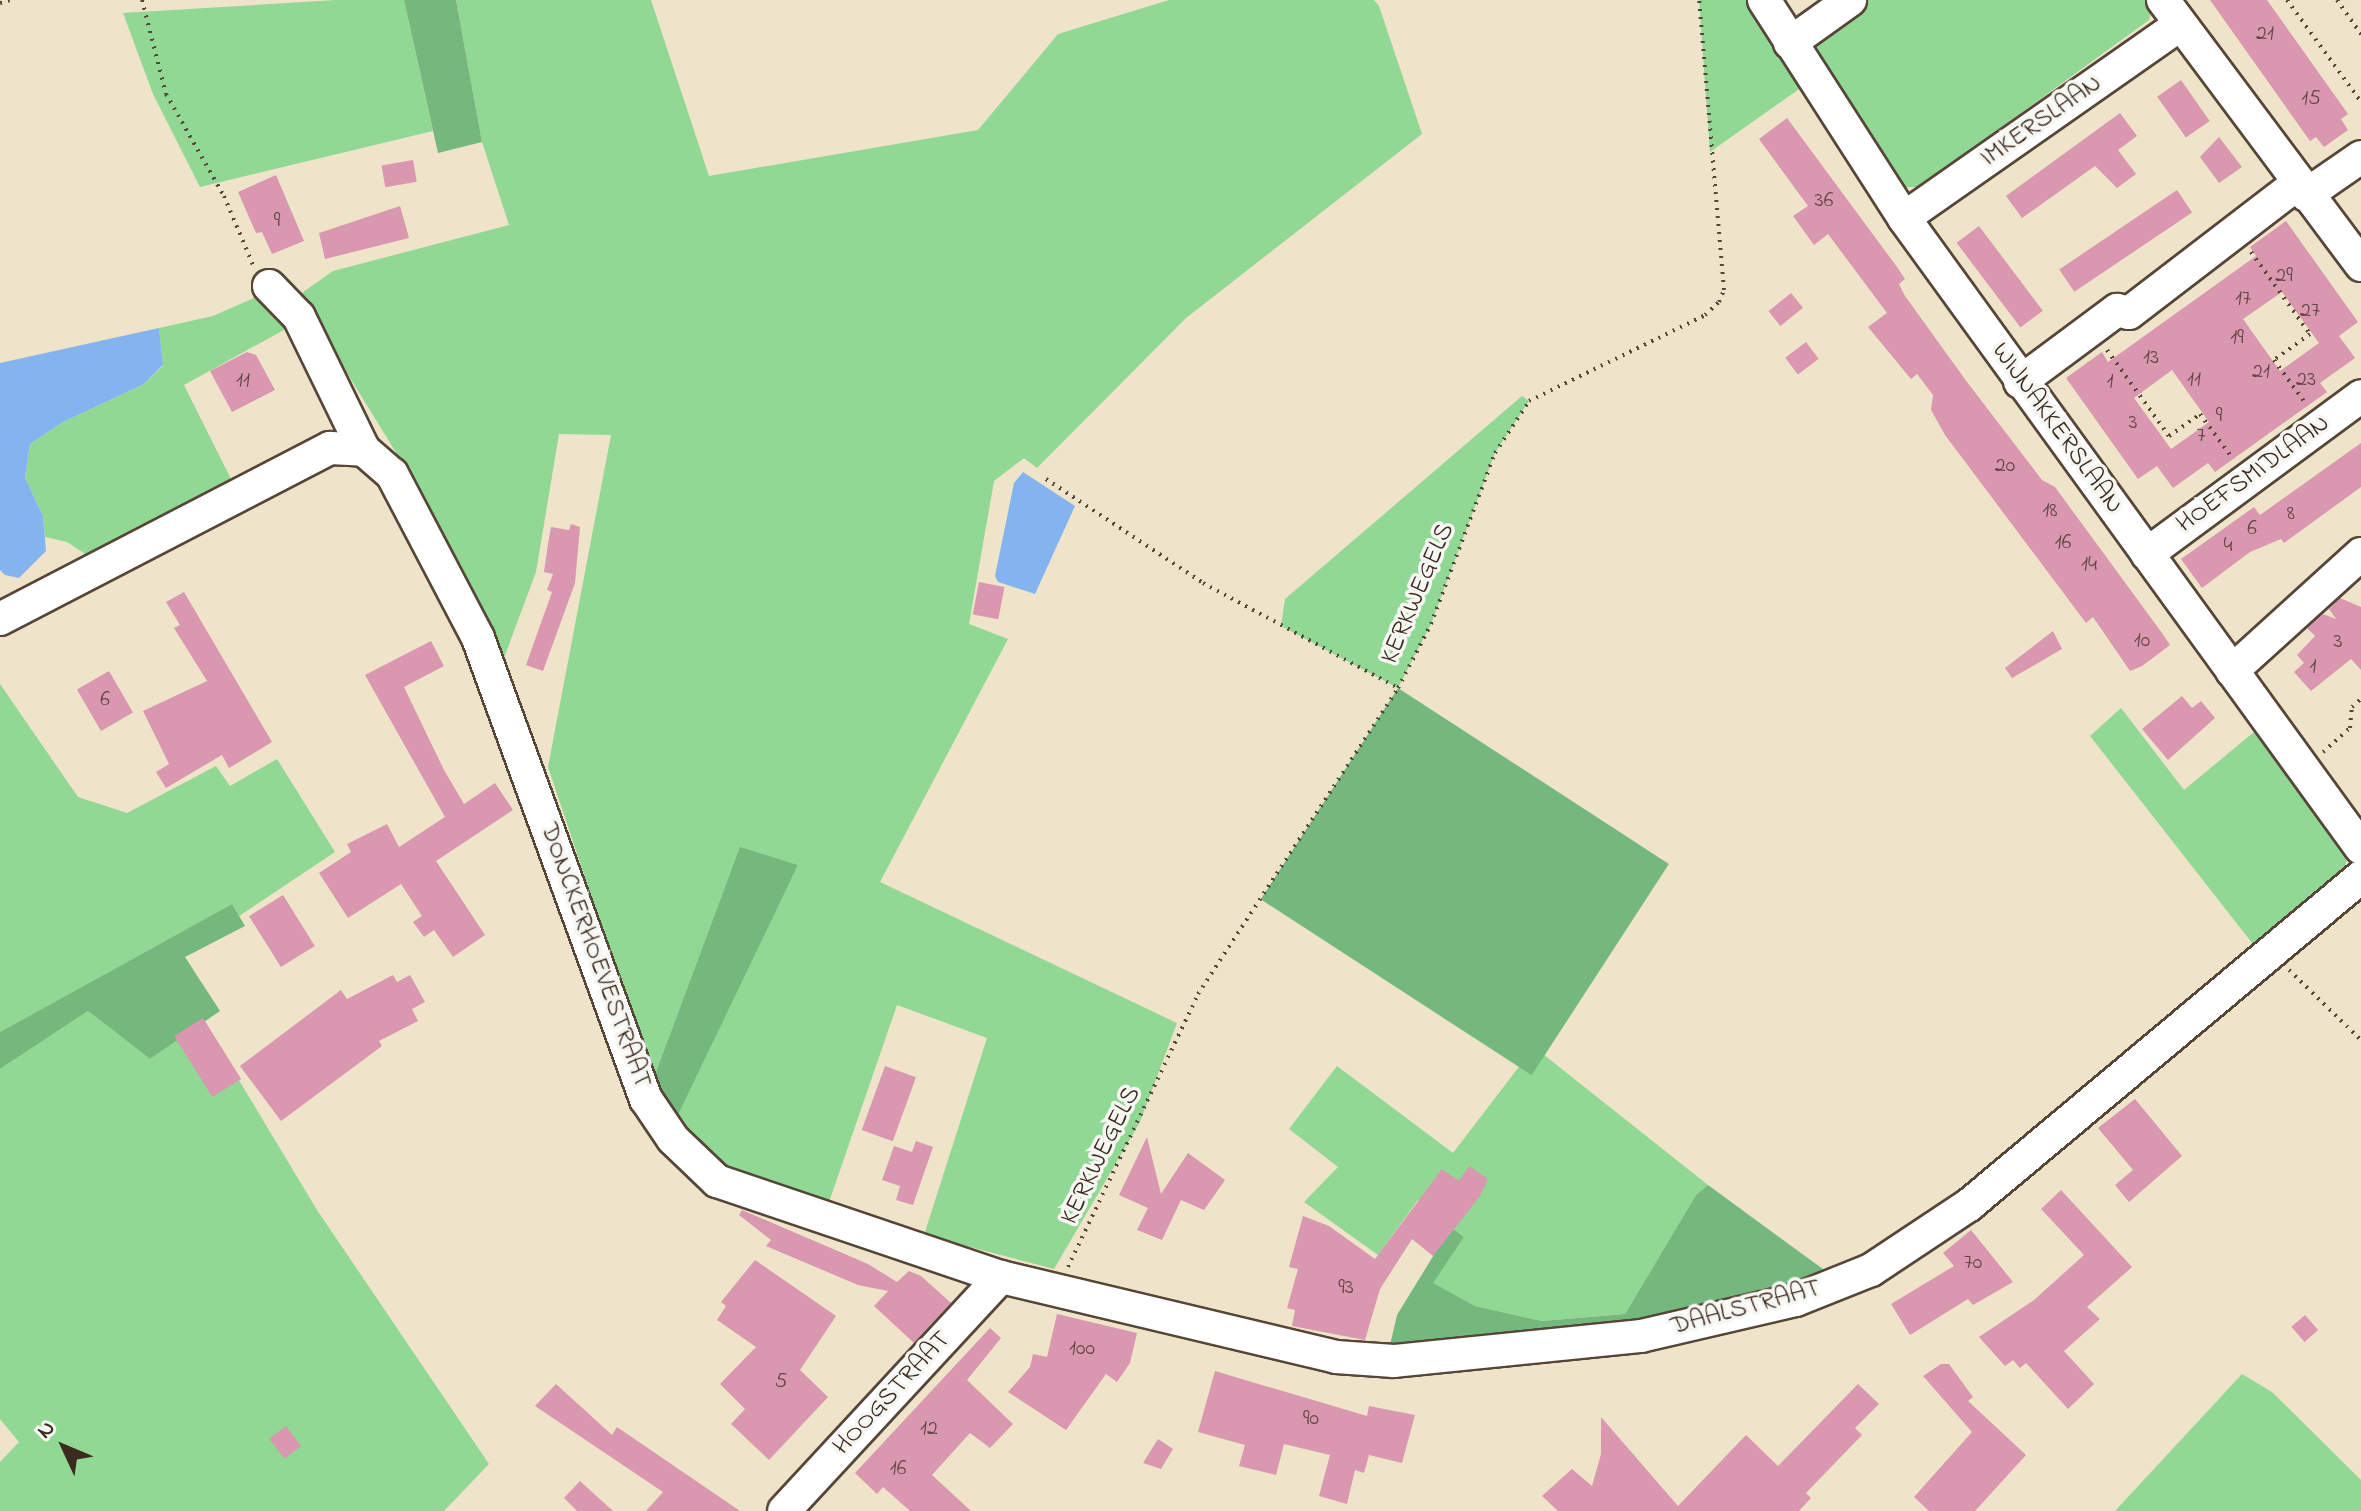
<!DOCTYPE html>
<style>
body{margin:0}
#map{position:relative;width:2361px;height:1511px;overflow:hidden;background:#efe4c9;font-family:"Indie Flower",sans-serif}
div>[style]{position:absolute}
.green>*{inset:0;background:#90d893}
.forest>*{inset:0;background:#74b87d;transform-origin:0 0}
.water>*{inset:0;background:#84b4ef}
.building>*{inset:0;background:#d997b0;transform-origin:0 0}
.path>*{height:4px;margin-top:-2px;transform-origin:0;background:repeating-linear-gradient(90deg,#564638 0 2px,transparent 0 8px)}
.roads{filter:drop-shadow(2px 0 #564638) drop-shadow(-2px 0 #564638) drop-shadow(0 2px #564638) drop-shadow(0 -2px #564638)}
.minor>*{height:32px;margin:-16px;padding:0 16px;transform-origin:16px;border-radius:16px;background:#fff}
span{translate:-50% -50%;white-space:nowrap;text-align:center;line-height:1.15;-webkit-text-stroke:7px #f6f6f2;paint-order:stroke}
.number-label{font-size:22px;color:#624542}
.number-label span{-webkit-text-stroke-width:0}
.street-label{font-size:26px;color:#3b2a1e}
.north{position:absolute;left:24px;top:1407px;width:80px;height:80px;-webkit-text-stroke:6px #f6f6f2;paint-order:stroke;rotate:314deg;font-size:22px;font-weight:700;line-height:32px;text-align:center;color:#3b2a1e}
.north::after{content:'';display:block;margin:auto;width:28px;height:36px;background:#3b2a1e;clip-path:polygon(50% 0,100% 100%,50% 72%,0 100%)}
</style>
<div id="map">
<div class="green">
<div style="clip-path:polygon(336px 0,404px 0,433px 131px,200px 187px,153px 94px,123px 13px)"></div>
<div style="clip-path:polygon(456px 0,651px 0,709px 176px,978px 130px,1058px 34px,1169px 0,1374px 0,1379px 6px,1422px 134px,1186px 318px,1037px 468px,1024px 458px,994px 481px,969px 624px,1008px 639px,880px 882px,1177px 1023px,1140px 1122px,1054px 1269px,924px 1235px,987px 1038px,897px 1005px,827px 1208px,728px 1172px,700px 1153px,676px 1116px,798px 865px,740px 848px,653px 1080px,548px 767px,611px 435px,559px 434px,536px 572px,504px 658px,424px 498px,299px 295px,333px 271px,509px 225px,482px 142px)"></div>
<div style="clip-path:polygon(1699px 0,1754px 0,1802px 87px,1710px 152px)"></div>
<div style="clip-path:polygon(1869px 0,2147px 0,2152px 7px,2149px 20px,1919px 187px,1901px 187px,1816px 49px,1826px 31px)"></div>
<div style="clip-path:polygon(265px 293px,291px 326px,184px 385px,233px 483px,90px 557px,67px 542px,45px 537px,43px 516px,25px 478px,30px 444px,63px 422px,144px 384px,163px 366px,159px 328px,213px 316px)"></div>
<div style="clip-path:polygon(1522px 396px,1529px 401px,1495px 453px,1431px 624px,1398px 688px,1281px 626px,1285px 599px)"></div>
<div style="clip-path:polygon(0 684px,78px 797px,127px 813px,216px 766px,230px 786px,277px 759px,335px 852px,239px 916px,232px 904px,0 1032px)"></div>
<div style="clip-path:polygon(2121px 708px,2184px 790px,2260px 727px,2347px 856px,2344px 877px,2256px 948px,2090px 736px)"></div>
<div style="clip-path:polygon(88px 1011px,150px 1059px,204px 1022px,317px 1210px,489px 1464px,444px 1511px,0 1511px,0 1462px,19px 1442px,0 1419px,0 1069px)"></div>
<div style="clip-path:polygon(1534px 1047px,1708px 1185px,1696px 1195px,1625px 1314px,1542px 1321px,1475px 1306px,1432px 1283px,1464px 1237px,1418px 1200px,1378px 1255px,1304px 1202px,1338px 1167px,1289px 1129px,1337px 1066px,1453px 1153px)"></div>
<div style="clip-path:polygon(2242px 1374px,2272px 1392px,2361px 1480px,2361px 1511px,2115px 1511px)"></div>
</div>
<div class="forest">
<div style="clip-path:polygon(404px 0,456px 0,482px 142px,438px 153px)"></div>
<div style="left:1398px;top:688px;width:323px;height:252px;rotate:33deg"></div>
<div style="clip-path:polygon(740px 847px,798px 865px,673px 1125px,653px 1080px)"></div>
<div style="clip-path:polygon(232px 904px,245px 926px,185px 957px,220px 1011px,150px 1059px,88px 1011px,0 1069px,0 1032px)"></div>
<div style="clip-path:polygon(1708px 1185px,1827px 1272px,1685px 1315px,1558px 1336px,1390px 1345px,1397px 1315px,1451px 1227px,1464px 1237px,1433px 1283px,1475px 1306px,1542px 1321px,1625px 1314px,1696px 1195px)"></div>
</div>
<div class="water">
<div style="clip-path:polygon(159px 328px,163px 365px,144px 384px,63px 422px,30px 444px,25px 478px,43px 516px,46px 551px,19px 578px,5px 575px,0 570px,0 363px)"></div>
<div style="clip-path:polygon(1023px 472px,1075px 506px,1035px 594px,998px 582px,995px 576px,1014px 483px)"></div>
</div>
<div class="building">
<div style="clip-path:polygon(2210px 0,2267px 0,2348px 114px,2341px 119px,2348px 130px,2324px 147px,2316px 137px,2310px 141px)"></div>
<div style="left:2181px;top:80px;width:50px;height:29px;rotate:55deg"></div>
<div style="clip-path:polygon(2120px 113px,2137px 136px,2118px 150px,2136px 174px,2117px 188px,2095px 166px,2022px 218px,2006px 196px)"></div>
<div style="clip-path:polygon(1787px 118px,1897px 267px,1905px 279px,1899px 284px,1905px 296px,1967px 382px,2042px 480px,2055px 487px,2162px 633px,2170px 645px,2142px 666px,2130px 671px,2093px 617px,2086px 623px,1945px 435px,1931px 410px,1933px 395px,1917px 374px,1911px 379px,1868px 327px,1887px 313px,1828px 234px,1814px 245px,1793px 216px,1808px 206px,1759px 139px)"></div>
<div style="clip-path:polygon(2219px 137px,2242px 167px,2219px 183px,2200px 157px)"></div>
<div style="left:413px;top:160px;width:22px;height:32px;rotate:80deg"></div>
<div style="clip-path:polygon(276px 175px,304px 241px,272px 254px,262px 232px,256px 233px,238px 192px)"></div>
<div style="left:2177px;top:190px;width:27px;height:142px;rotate:56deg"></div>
<div style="clip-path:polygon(400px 206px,409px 238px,325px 259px,319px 233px)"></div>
<div style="clip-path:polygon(evenodd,2286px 221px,2358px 322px,2339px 336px,2355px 358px,2320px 383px,2327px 392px,2215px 472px,2208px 463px,2173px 488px,2157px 466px,2138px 479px,2066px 378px,2102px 352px,2108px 362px,2256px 256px,2250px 247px,2286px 221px,2282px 292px,2319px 343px,2280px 371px,2243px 319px,2282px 292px,2286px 221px,2172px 370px,2209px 422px,2171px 449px,2134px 398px,2172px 370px)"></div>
<div style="left:1979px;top:226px;width:106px;height:28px;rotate:53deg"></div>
<div style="left:1791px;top:293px;width:19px;height:29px;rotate:51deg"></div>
<div style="left:1806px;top:342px;width:21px;height:26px;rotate:53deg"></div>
<div style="clip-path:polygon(247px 352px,256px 355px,275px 390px,232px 412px,210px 371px)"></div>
<div style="clip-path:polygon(2361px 443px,2361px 487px,2284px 543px,2281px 539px,2250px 552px,2202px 588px,2181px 559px,2254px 507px,2260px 515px)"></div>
<div style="clip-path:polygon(571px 524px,580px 527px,575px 583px,543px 671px,526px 665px,552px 592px,547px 590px,553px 574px,544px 572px,548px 544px,551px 527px,569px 530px)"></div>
<div style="left:979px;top:582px;width:26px;height:33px;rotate:11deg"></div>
<div style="clip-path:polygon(184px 592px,272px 742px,229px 768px,222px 755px,166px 788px,156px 772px,169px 764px,143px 711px,207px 681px,174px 628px,180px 625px,166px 602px)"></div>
<div style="clip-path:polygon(2340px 598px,2361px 607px,2361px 670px,2351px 659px,2311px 691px,2294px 672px,2304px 663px,2297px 655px,2315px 636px,2307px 628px,2323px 614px,2336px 619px,2329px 609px)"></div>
<div style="clip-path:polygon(2053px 631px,2062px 649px,2012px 678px,2005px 668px)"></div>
<div style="clip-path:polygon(431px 641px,444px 666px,404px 687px,444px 770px,464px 804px,495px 783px,513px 810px,436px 861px,485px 935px,453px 957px,434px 930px,424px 937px,413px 922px,422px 916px,401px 884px,348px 918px,319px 873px,351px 852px,347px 844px,387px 824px,399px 847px,445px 817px,365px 675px)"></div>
<div style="left:109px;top:671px;width:48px;height:37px;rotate:60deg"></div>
<div style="clip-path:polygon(2182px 696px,2192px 708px,2201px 701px,2215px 718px,2168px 760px,2142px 729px)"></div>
<div style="left:283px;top:895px;width:60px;height:40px;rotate:58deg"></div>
<div style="clip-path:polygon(393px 975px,397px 982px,410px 975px,425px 1002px,412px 1009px,418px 1021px,379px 1041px,382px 1046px,281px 1121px,240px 1066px,341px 990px,347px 999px)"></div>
<div style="left:203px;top:1018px;width:72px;height:34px;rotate:58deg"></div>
<div style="left:885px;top:1066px;width:33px;height:68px;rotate:20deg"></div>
<div style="clip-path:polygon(2135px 1099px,2182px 1156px,2129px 1202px,2115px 1185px,2133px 1170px,2098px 1128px)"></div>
<div style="clip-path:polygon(1147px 1137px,1161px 1194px,1188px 1153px,1225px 1180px,1204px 1210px,1181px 1200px,1162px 1240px,1137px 1230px,1148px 1208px,1119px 1195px)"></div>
<div style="clip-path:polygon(916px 1141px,933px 1147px,913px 1205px,896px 1200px,900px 1186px,882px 1180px,894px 1146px,912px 1152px)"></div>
<div style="clip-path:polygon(1469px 1166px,1488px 1179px,1480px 1196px,1433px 1256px,1412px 1239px,1380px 1289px,1365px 1340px,1292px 1326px,1295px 1310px,1287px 1308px,1298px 1269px,1289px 1267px,1303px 1216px,1329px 1226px,1375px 1259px,1442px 1169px,1459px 1181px)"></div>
<div style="clip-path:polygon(2061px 1190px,2132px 1267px,2087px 1307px,2100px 1319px,2064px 1351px,2094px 1384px,2068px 1409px,2026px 1363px,2020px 1368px,2013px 1360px,2005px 1366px,1979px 1337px,2034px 1300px,2084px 1255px,2041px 1209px)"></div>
<div style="clip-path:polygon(742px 1210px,868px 1264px,897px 1282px,909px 1271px,921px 1276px,951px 1303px,914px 1343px,874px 1306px,888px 1291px,858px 1285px,766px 1246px,771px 1240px,739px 1215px)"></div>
<div style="clip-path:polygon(1971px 1230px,2013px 1282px,1973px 1305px,1968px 1299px,1910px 1335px,1891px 1304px,1954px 1266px,1943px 1253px)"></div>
<div style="clip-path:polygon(755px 1260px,836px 1316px,800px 1370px,828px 1397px,769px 1460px,731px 1424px,745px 1409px,720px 1384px,756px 1347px,717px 1320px,726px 1306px,721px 1302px)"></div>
<div style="clip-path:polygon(1057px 1314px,1137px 1333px,1130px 1363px,1117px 1382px,1106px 1374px,1066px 1430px,1008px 1392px,1030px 1367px,1033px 1354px,1047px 1357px)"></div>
<div style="left:2305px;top:1315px;width:20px;height:18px;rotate:49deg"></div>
<div style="clip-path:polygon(990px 1328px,1001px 1338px,967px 1380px,1013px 1424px,990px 1448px,970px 1433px,932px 1475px,971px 1511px,910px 1511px,883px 1487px,877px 1494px,855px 1473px)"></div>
<div style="clip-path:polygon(1941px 1364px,1949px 1364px,1973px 1397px,1968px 1401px,2026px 1455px,1975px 1511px,1929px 1511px,1914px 1497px,1972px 1432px,1923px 1376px)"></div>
<div style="clip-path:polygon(1215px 1371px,1367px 1416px,1369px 1406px,1415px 1415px,1402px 1463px,1369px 1455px,1364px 1473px,1355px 1470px,1347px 1504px,1319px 1496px,1330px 1455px,1284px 1444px,1276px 1475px,1239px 1466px,1245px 1445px,1198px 1432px)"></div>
<div style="clip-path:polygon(556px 1384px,612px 1435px,617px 1427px,740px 1511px,646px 1511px,663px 1492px,535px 1406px)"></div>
<div style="clip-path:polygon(1858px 1384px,1879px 1404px,1855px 1428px,1862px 1435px,1806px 1493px,1811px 1498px,1799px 1511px,1558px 1511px,1542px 1496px,1572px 1469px,1592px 1486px,1601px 1454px,1601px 1417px,1678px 1506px,1746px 1435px,1778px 1466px)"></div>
<div style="left:286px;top:1426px;width:25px;height:21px;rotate:53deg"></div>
<div style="clip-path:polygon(1158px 1439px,1173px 1449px,1161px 1469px,1143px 1463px)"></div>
<div style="clip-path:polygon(580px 1481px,613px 1511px,577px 1511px,564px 1498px)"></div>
</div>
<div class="path">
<div style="left:142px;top:0;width:97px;rotate:75.7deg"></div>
<div style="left:166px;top:94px;width:117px;rotate:60.4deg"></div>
<div style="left:224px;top:196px;width:75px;rotate:67.2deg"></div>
<div style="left:2287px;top:0;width:126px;rotate:54deg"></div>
<div style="left:2337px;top:0;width:42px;rotate:54.8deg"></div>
<div style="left:0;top:3px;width:10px;rotate:-17deg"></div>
<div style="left:2251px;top:252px;width:101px;rotate:54.3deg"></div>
<div style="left:2310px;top:334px;width:44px;rotate:144.2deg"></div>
<div style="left:2274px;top:360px;width:54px;rotate:54deg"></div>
<div style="left:2107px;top:350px;width:106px;rotate:54.2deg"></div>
<div style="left:2169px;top:436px;width:38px;rotate:-35deg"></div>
<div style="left:2200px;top:414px;width:56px;rotate:53.7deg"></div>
<div style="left:1046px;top:479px;width:188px;rotate:33.5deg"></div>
<div style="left:1203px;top:583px;width:221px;rotate:28.3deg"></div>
<div style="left:2323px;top:752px;width:36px;rotate:-42deg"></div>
<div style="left:2350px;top:728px;width:21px;rotate:-85deg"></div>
<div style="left:2352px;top:707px;width:12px;rotate:-42deg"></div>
<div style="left:2289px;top:970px;width:100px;rotate:44.2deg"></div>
<div style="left:1068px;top:1267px;width:302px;rotate:-64.5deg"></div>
<div style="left:1198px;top:994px;width:366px;rotate:-56.8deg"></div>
<div style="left:1398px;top:688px;width:72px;rotate:-62.7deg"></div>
<div style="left:1431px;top:624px;width:183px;rotate:-69.5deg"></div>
<div style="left:1495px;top:453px;width:62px;rotate:-56.8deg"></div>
<div style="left:1529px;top:401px;width:196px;rotate:-26deg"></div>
<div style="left:1705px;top:315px;width:19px;rotate:-43deg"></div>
<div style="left:1719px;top:302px;width:13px;rotate:-67deg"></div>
<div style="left:1724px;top:290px;width:291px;rotate:-94.9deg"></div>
</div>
<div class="roads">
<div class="minor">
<div style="left:1764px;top:0;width:259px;rotate:57.3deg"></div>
<div style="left:1904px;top:218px;width:778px;rotate:54.04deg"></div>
<div style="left:2163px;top:0;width:331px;rotate:53.2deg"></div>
<div style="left:1790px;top:43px;width:74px;rotate:-35.6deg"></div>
<div style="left:2306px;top:195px;width:67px;rotate:-34.6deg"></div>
<div style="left:1904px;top:218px;width:337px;rotate:-35deg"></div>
<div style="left:269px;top:286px;width:43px;rotate:45.9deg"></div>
<div style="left:299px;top:317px;width:148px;rotate:64deg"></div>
<div style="left:364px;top:450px;width:37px;rotate:41deg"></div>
<div style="left:392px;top:474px;width:185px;rotate:62.3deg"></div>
<div style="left:478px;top:638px;width:491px;rotate:70deg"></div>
<div style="left:646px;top:1099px;width:48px;rotate:56deg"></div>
<div style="left:673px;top:1139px;width:61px;rotate:43.7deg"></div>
<div style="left:717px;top:1181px;width:300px;rotate:18.7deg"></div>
<div style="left:1001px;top:1277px;width:344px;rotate:13.4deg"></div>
<div style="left:1336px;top:1357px;width:58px;rotate:3.9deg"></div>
<div style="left:1394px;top:1361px;width:248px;rotate:-5.8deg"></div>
<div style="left:1641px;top:1336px;width:159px;rotate:-13.1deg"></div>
<div style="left:1796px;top:1300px;width:81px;rotate:-21.8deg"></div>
<div style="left:1871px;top:1270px;width:118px;rotate:-33.6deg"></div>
<div style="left:1969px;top:1205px;width:511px;rotate:-39.92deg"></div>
<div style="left:2020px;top:382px;width:121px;rotate:-36.6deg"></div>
<div style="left:2117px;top:310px;width:12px;rotate:14deg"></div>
<div style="left:2129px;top:313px;width:212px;rotate:-37.5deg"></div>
<div style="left:2147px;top:554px;width:266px;rotate:-36.4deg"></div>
<div style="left:0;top:619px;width:372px;rotate:-27.4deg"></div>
<div style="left:330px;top:448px;width:34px;rotate:3deg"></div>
<div style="left:2232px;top:671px;width:174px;rotate:-42.2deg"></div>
<div style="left:784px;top:1511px;width:319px;rotate:-47.2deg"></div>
</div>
</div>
<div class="number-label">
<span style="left:2265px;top:35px">21</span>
<span style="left:2311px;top:100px">15</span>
<span style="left:1824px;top:202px">36</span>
<span style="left:277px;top:222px">9</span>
<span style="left:2284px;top:277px">29</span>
<span style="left:2243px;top:300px">17</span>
<span style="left:2310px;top:312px">27</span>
<span style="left:2237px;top:339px">19</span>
<span style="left:2151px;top:359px">13</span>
<span style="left:2261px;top:373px">21</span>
<span style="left:2194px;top:381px">11</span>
<span style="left:2306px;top:381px">23</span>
<span style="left:243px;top:382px">11</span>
<span style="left:2110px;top:383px">1</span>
<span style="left:2219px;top:417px">9</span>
<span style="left:2133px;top:424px">3</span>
<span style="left:2201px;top:437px">7</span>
<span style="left:2005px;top:467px">20</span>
<span style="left:2050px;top:512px">18</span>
<span style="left:2291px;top:515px">8</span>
<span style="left:2252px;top:530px">6</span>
<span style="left:2063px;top:544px">16</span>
<span style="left:2228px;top:547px">4</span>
<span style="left:2089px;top:566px">14</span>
<span style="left:2142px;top:642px">10</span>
<span style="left:2338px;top:643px">3</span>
<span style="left:2313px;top:668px">1</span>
<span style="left:105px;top:701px">6</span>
<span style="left:1973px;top:1264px">70</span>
<span style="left:1346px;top:1289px">93</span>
<span style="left:1082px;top:1350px">100</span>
<span style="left:781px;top:1383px">5</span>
<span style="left:1311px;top:1420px">90</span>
<span style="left:929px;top:1430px">12</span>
<span style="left:898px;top:1470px">16</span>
</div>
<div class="street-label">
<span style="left:2042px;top:122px;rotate:-35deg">IMKERSLAAN</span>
<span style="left:2056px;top:429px;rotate:54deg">WIJNAKKERSLAAN</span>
<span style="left:2254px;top:475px;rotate:-36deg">HOEFSMIDLAAN</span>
<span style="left:1419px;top:594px;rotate:-67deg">KERKWEGELS</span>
<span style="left:594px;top:956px;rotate:70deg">DONCKERHOEVESTRAAT</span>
<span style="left:1102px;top:1156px;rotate:-64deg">KERKWEGELS</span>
<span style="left:1746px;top:1309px;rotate:-15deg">DAALSTRAAT</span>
<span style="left:893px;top:1394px;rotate:-47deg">HOOGSTRAAT</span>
</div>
<div class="north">N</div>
</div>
